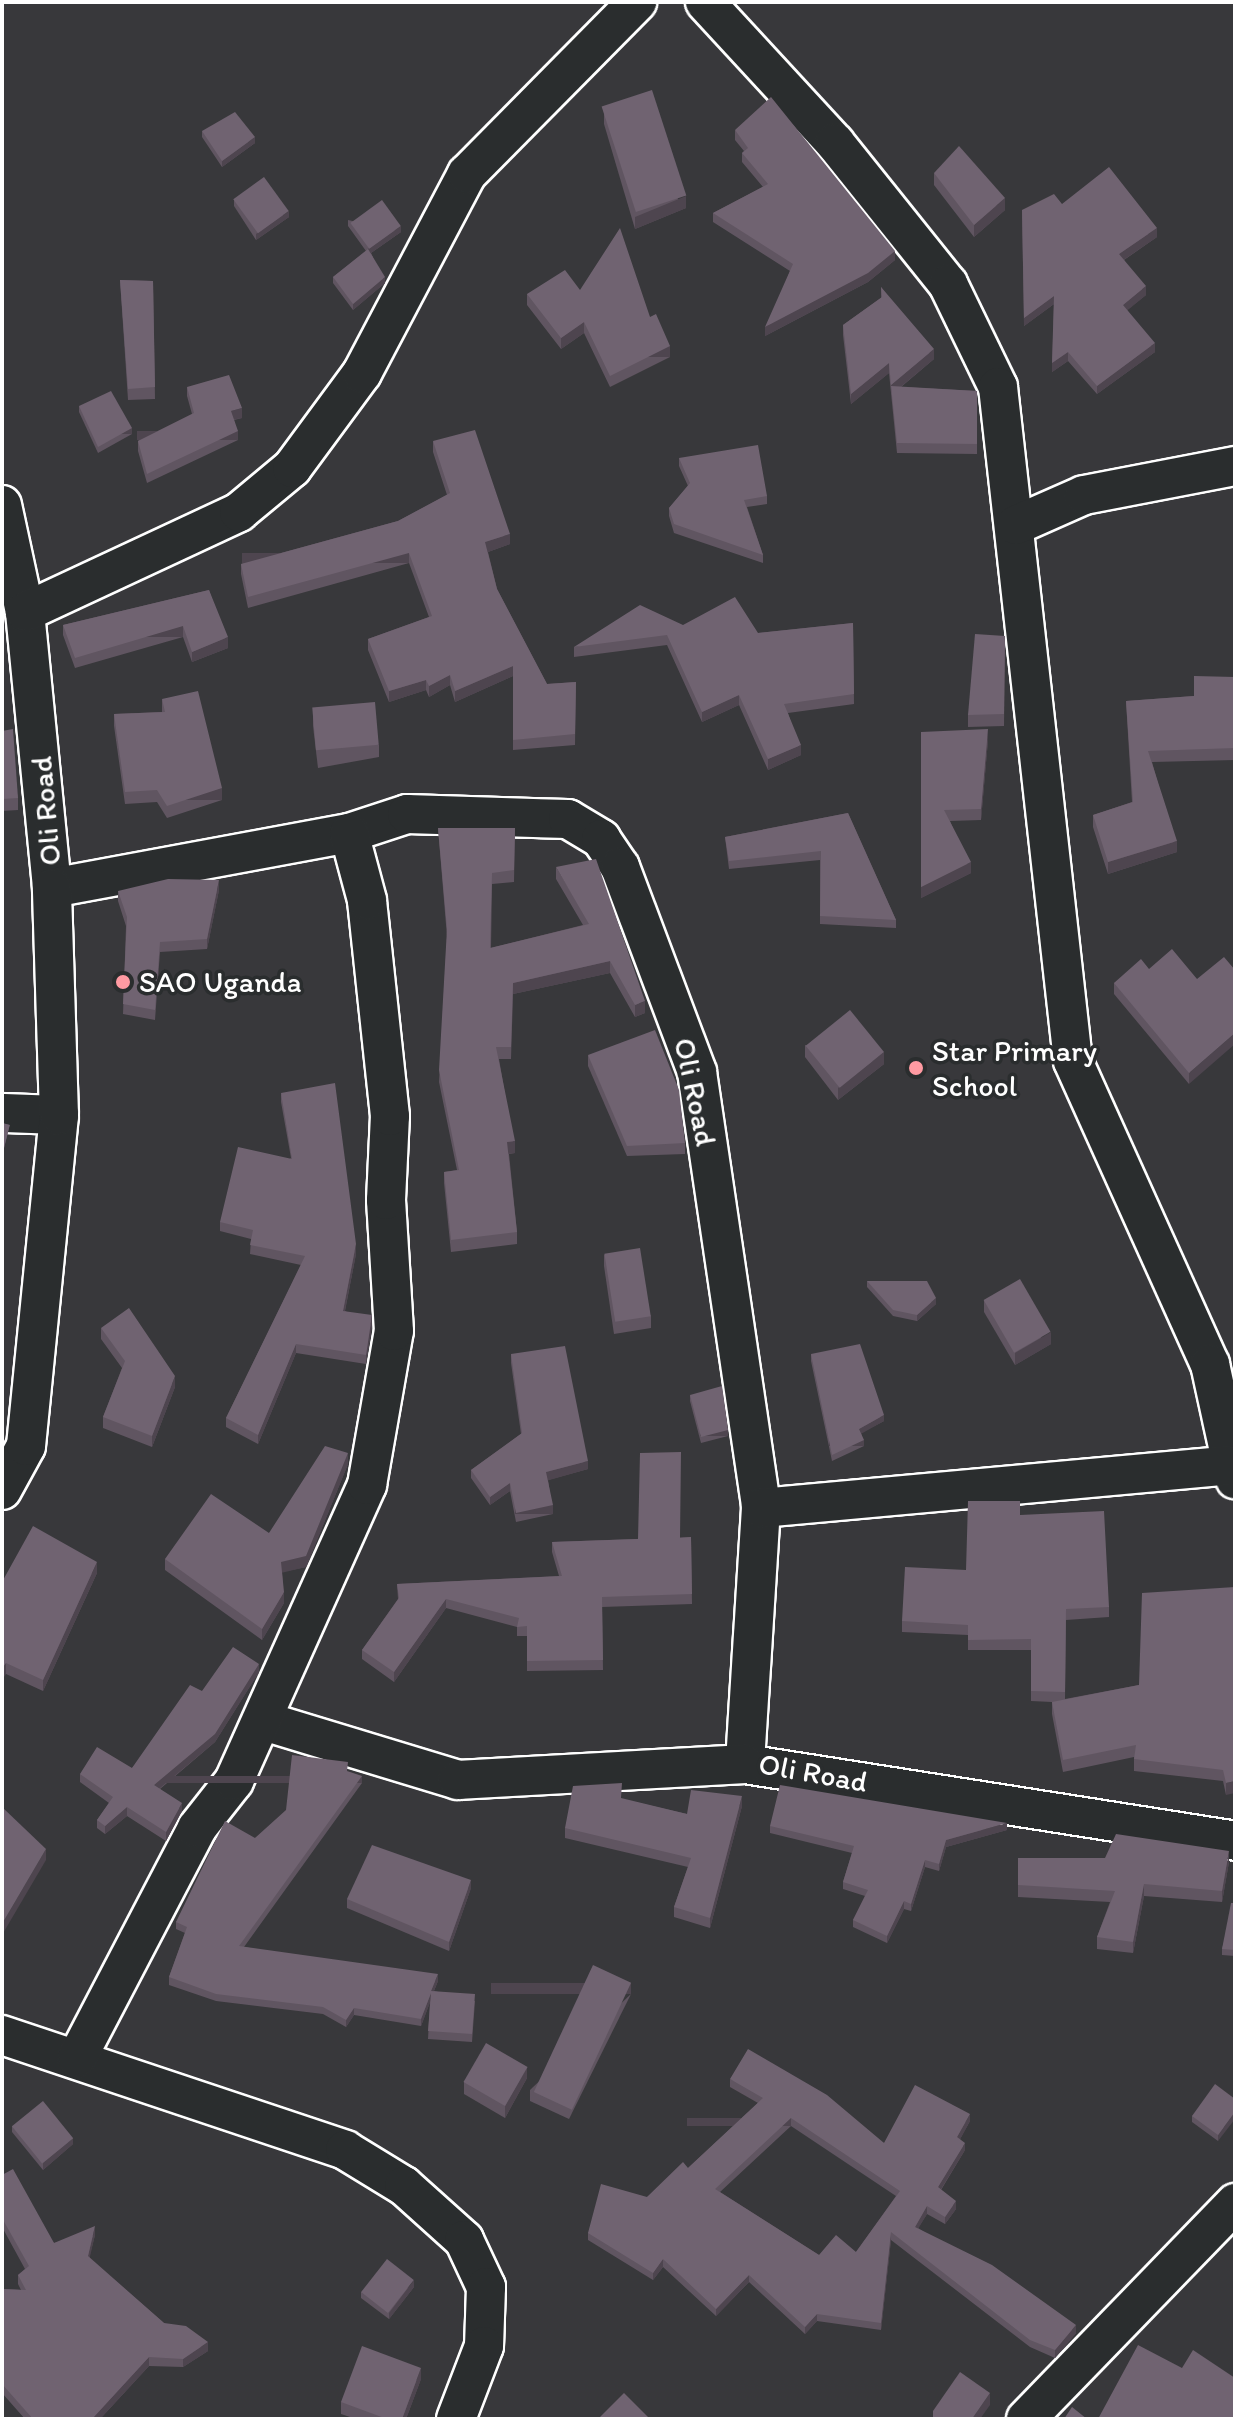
<!DOCTYPE html>
<style>
body{margin:0}
#map{position:relative;width:1237px;height:2421px;overflow:hidden;background:#38383b;font-family:Itim,sans-serif}
div>[style]{position:absolute}
.roads{filter:drop-shadow(2px 0 #fff) drop-shadow(-2px 0 #fff) drop-shadow(0 2px #fff) drop-shadow(0 -2px #fff)}
.street>*{height:38px;margin:-19px;padding:0 19px;transform-origin:19px;border-radius:19px;background:#2a2d2e}
.wall>*{inset:0;background:#605561;transform-origin:0 0}
.shaded-wall>*{inset:0;background:#4e454f;transform-origin:0 0}
.building>*{inset:0;background:#706371;transform-origin:0 0}
.dots>*{width:22px;height:22px;translate:-50% -50%;box-sizing:border-box;border:4px solid #2a2d2e;border-radius:50%}
span{translate:-50% -50%;white-space:nowrap;text-align:center;line-height:1.15;-webkit-text-stroke:7px #2a2d2e;paint-order:stroke}
.street-label{font-size:30px;color:#fff}
.poi-label{font-size:30px;color:#fff}
.left{translate:0 -50%;text-align:left}
.frame{position:absolute;inset:0;border:4px solid #fff;pointer-events:none}
</style>
<div id="map">
<div class="roads">
<div class="street">
<div style="left:705px;top:2px;width:192px;rotate:47.3deg"></div>
<div style="left:835px;top:143px;width:181px;rotate:51.3deg"></div>
<div style="left:948px;top:284px;width:114px;rotate:64.1deg"></div>
<div style="left:998px;top:387px;width:678px;rotate:83.65deg"></div>
<div style="left:1073px;top:1061px;width:333px;rotate:65.7deg"></div>
<div style="left:1210px;top:1364px;width:118px;rotate:77.7deg"></div>
<div style="left:2px;top:505px;width:109px;rotate:77.9deg"></div>
<div style="left:25px;top:612px;width:277px;rotate:84.4deg"></div>
<div style="left:52px;top:888px;width:302px;rotate:-10.5deg"></div>
<div style="left:349px;top:833px;width:61px;rotate:-18.1deg"></div>
<div style="left:407px;top:814px;width:161px;rotate:1.8deg"></div>
<div style="left:568px;top:819px;width:39px;rotate:31deg"></div>
<div style="left:601px;top:839px;width:34px;rotate:56deg"></div>
<div style="left:620px;top:867px;width:219px;rotate:69.4deg"></div>
<div style="left:697px;top:1072px;width:441px;rotate:81.6deg"></div>
<div style="left:761px;top:1508px;width:256px;rotate:93.6deg"></div>
<div style="left:745px;top:1764px;width:496px;rotate:8.9deg"></div>
<div style="left:1016px;top:525px;width:74px;rotate:-23.8deg"></div>
<div style="left:1084px;top:495px;width:154px;rotate:-10.9deg"></div>
<div style="left:25px;top:612px;width:236px;rotate:-25deg"></div>
<div style="left:239px;top:512px;width:69px;rotate:-39.7deg"></div>
<div style="left:292px;top:468px;width:118px;rotate:-53.6deg"></div>
<div style="left:362px;top:373px;width:225px;rotate:-62.2deg"></div>
<div style="left:467px;top:174px;width:242px;rotate:-45.3deg"></div>
<div style="left:2px;top:1113px;width:57px;rotate:2deg"></div>
<div style="left:2px;top:1490px;width:50px;rotate:-61.4deg"></div>
<div style="left:26px;top:1446px;width:333px;rotate:-84.3deg"></div>
<div style="left:59px;top:1115px;width:227px;rotate:-91.8deg"></div>
<div style="left:761px;top:1508px;width:473px;rotate:-5.2deg"></div>
<div style="left:264px;top:1721px;width:203px;rotate:16.9deg"></div>
<div style="left:458px;top:1780px;width:287px;rotate:-3.2deg"></div>
<div style="left:2px;top:2035px;width:362px;rotate:18.5deg"></div>
<div style="left:345px;top:2150px;width:69px;rotate:31.4deg"></div>
<div style="left:404px;top:2186px;width:81px;rotate:42deg"></div>
<div style="left:464px;top:2240px;width:52px;rotate:64.9deg"></div>
<div style="left:486px;top:2287px;width:59px;rotate:91.9deg"></div>
<div style="left:484px;top:2346px;width:78px;rotate:111deg"></div>
<div style="left:77px;top:2058px;width:259px;rotate:-62.4deg"></div>
<div style="left:197px;top:1828px;width:60px;rotate:-51.8deg"></div>
<div style="left:234px;top:1781px;width:325px;rotate:-65.8deg"></div>
<div style="left:367px;top:1485px;width:156px;rotate:-80.1deg"></div>
<div style="left:394px;top:1331px;width:131px;rotate:-93.5deg"></div>
<div style="left:386px;top:1200px;width:84px;rotate:-87.3deg"></div>
<div style="left:390px;top:1116px;width:217px;rotate:-96.1deg"></div>
<div style="left:367px;top:900px;width:69px;rotate:-105deg"></div>
<div style="left:1026px;top:2419px;width:301px;rotate:-45.9deg"></div>
</div>
</div>
<div class="wall">
<div style="clip-path:polygon(604px 112px,686px 208px,635px 229px,604px 124px)"></div>
<div style="clip-path:polygon(735px 130px,895px 260px,868px 282px,765px 336px,790px 271px,713px 222px,713px 213px,763px 187px,742px 162px,742px 153px,744px 151px,735px 140px)"></div>
<div style="clip-path:polygon(202px 131px,255px 143px,222px 167px,202px 137px)"></div>
<div style="clip-path:polygon(934px 173px,1005px 210px,974px 237px,934px 185px)"></div>
<div style="clip-path:polygon(234px 200px,289px 217px,256px 240px,234px 206px)"></div>
<div style="clip-path:polygon(1062px 204px,1157px 237px,1124px 260px,1146px 295px,1127px 310px,1155px 352px,1097px 394px,1068px 361px,1052px 372px,1054px 304px,1024px 326px,1022px 210px)"></div>
<div style="clip-path:polygon(348px 220px,401px 232px,371px 253px,385px 283px,353px 310px,333px 283px,333px 277px,366px 251px,348px 226px)"></div>
<div style="clip-path:polygon(120px 280px,153px 281px,155px 399px,128px 400px)"></div>
<div style="clip-path:polygon(881px 287px,934px 359px,901px 387px,977px 391px,977px 454px,897px 453px,889px 373px,851px 404px,843px 335px,843px 325px,881px 298px)"></div>
<div style="clip-path:polygon(580px 290px,650px 317px,670px 357px,610px 387px,584px 333px,561px 349px,527px 305px,527px 294px)"></div>
<div style="clip-path:polygon(187px 387px,242px 418px,234px 420px,238px 440px,147px 483px,138px 451px,138px 441px,192px 414px,187px 396px)"></div>
<div style="clip-path:polygon(79px 406px,132px 434px,98px 453px,79px 412px)"></div>
<div style="clip-path:polygon(433px 441px,510px 544px,488px 552px,497px 589px,547px 684px,576px 682px,575px 745px,513px 750px,513px 676px,455px 702px,450px 685px,429px 697px,426px 690px,389px 702px,368px 650px,368px 639px,429px 617px,409px 563px,248px 608px,241px 574px,241px 564px,398px 521px,447px 495px,433px 452px)"></div>
<div style="clip-path:polygon(679px 458px,767px 496px,767px 504px,747px 507px,763px 555px,763px 563px,674px 533px,669px 516px,669px 508px,688px 486px,679px 466px)"></div>
<div style="clip-path:polygon(209px 590px,228px 648px,192px 662px,183px 637px,75px 668px,63px 635px,63px 625px)"></div>
<div style="clip-path:polygon(853px 623px,854px 704px,788px 713px,801px 755px,768px 770px,739px 705px,702px 722px,667px 645px,574px 657px,574px 647px,683px 625px,758px 633px)"></div>
<div style="clip-path:polygon(1005px 636px,1004px 726px,968px 727px,968px 715px)"></div>
<div style="clip-path:polygon(1235px 677px,1235px 760px,1152px 762px,1177px 852px,1108px 874px,1093px 827px,1093px 815px,1132px 802px,1126px 701px,1194px 696px)"></div>
<div style="clip-path:polygon(162px 699px,222px 800px,167px 818px,157px 802px,125px 804px,114px 726px,114px 714px,162px 712px)"></div>
<div style="clip-path:polygon(313px 714px,379px 745px,379px 757px,318px 768px,313px 726px)"></div>
<div style="clip-path:polygon(2px 731px,18px 798px,18px 810px,2px 811px)"></div>
<div style="clip-path:polygon(921px 732px,988px 740px,981px 820px,950px 821px,971px 873px,921px 898px)"></div>
<div style="clip-path:polygon(848px 813px,896px 920px,896px 928px,820px 924px,820px 860px,729px 869px,725px 837px)"></div>
<div style="clip-path:polygon(438px 828px,515px 828px,514px 882px,492px 884px,491px 948px,583px 925px,556px 879px,556px 867px,645px 1013px,635px 1017px,610px 973px,513px 994px,511px 1059px,499px 1059px,515px 1153px,509px 1154px,517px 1232px,517px 1244px,451px 1252px,444px 1183px,444px 1172px,457px 1170px,439px 1082px,447px 937px)"></div>
<div style="clip-path:polygon(219px 890px,207px 949px,160px 952px,155px 1020px,123px 1014px,126px 926px,118px 901px,118px 891px)"></div>
<div style="clip-path:polygon(1149px 969px,1197px 979px,1189px 1084px,1114px 994px,1114px 983px)"></div>
<div style="clip-path:polygon(805px 1045px,884px 1064px,838px 1100px,805px 1057px)"></div>
<div style="clip-path:polygon(588px 1055px,685px 1143px,685px 1154px,627px 1156px,588px 1066px)"></div>
<div style="clip-path:polygon(281px 1093px,356px 1254px,345px 1311px,372px 1325px,366px 1364px,296px 1353px,258px 1444px,226px 1427px,226px 1418px,301px 1265px,250px 1254px,251px 1239px,220px 1231px,220px 1222px,291px 1158px,281px 1102px)"></div>
<div style="left:2px;top:1123px;width:8px;height:114px;rotate:14deg"></div>
<div style="clip-path:polygon(604px 1254px,651px 1316px,651px 1328px,614px 1334px,604px 1266px)"></div>
<div style="clip-path:polygon(867px 1281px,936px 1304px,917px 1321px,893px 1316px,867px 1287px)"></div>
<div style="clip-path:polygon(984px 1300px,1051px 1344px,1015px 1365px,984px 1312px)"></div>
<div style="clip-path:polygon(101px 1328px,175px 1387px,152px 1447px,103px 1428px,103px 1417px,122px 1368px,101px 1339px)"></div>
<div style="clip-path:polygon(511px 1354px,588px 1469px,548px 1480px,553px 1514px,516px 1522px,510px 1491px,490px 1505px,471px 1478px,471px 1470px,521px 1434px,511px 1363px)"></div>
<div style="clip-path:polygon(811px 1354px,884px 1421px,861px 1433px,864px 1446px,832px 1461px,811px 1361px)"></div>
<div style="clip-path:polygon(690px 1395px,728px 1436px,701px 1443px,690px 1401px)"></div>
<div style="clip-path:polygon(348px 1464px,306px 1567px,282px 1572px,284px 1603px,262px 1640px,165px 1570px,165px 1559px,269px 1533px)"></div>
<div style="clip-path:polygon(1020px 1515px,1109px 1607px,1109px 1617px,1066px 1620px,1065px 1699px,1139px 1685px,1235px 1587px,1226px 1795px,1223px 1781px,1134px 1771px,1134px 1757px,1063px 1772px,1052px 1714px,1052px 1702px,1031px 1701px,1031px 1650px,968px 1650px,968px 1635px,902px 1632px,902px 1621px,966px 1570px)"></div>
<div style="clip-path:polygon(691px 1537px,692px 1604px,602px 1607px,603px 1670px,527px 1671px,527px 1636px,517px 1636px,517px 1627px,446px 1608px,394px 1682px,362px 1659px,362px 1650px,398px 1599px,397px 1584px,559px 1576px,552px 1552px,552px 1542px)"></div>
<div style="clip-path:polygon(97px 1573px,43px 1691px,6px 1674px,2px 1582px)"></div>
<div style="clip-path:polygon(259px 1672px,215px 1742px,160px 1789px,182px 1811px,166px 1841px,127px 1816px,105px 1834px,97px 1828px,97px 1820px,109px 1803px,80px 1782px,80px 1774px,132px 1768px,202px 1691px)"></div>
<div style="clip-path:polygon(348px 1772px,362px 1783px,244px 1947px,438px 1981px,434px 1991px,475px 2001px,472px 2042px,428px 2039px,430px 2002px,421px 2026px,354px 2015px,346px 2027px,323px 2014px,216px 2001px,169px 1985px,169px 1977px,185px 1933px,176px 1929px,176px 1922px,255px 1838px)"></div>
<div style="clip-path:polygon(622px 1799px,687px 1814px,742px 1806px,710px 1928px,674px 1917px,674px 1907px,688px 1867px,565px 1838px,565px 1828px)"></div>
<div style="clip-path:polygon(770px 1826px,1007px 1830px,946px 1847px,939px 1871px,925px 1867px,911px 1911px,904px 1909px,887px 1943px,853px 1927px,853px 1920px,865px 1896px,843px 1889px,843px 1882px,852px 1853px,770px 1833px)"></div>
<div style="clip-path:polygon(1018px 1858px,1229px 1862px,1222px 1902px,1144px 1896px,1133px 1953px,1097px 1949px,1097px 1937px,1110px 1902px,1018px 1897px)"></div>
<div style="clip-path:polygon(471px 1888px,449px 1951px,347px 1908px,347px 1899px)"></div>
<div style="clip-path:polygon(1235px 1903px,1235px 1956px,1222px 1955px,1222px 1949px)"></div>
<div style="clip-path:polygon(631px 1994px,569px 2119px,530px 2101px,530px 2090px)"></div>
<div style="clip-path:polygon(527px 2078px,505px 2118px,464px 2094px,464px 2082px)"></div>
<div style="clip-path:polygon(evenodd,730px 2079px,884px 2143px,970px 2121px,960px 2139px,965px 2150px,941px 2190px,956px 2209px,945px 2224px,927px 2214px,918px 2228px,1076px 2333px,1055px 2358px,1030px 2347px,891px 2240px,881px 2330px,817px 2321px,805px 2334px,749px 2282px,716px 2316px,663px 2267px,653px 2280px,588px 2240px,588px 2233px,647px 2197px,688px 2168px,758px 2103px,730px 2087px,730px 2079px,791px 2126px,896px 2196px,856px 2252px,819px 2255px,720px 2192px,791px 2126px)"></div>
<div style="clip-path:polygon(1235px 2099px,1218px 2141px,1192px 2122px,1192px 2116px)"></div>
<div style="clip-path:polygon(12px 2126px,73px 2144px,43px 2170px,12px 2132px)"></div>
<div style="clip-path:polygon(2px 2175px,54px 2243px,95px 2235px,89px 2258px,164px 2323px,208px 2351px,183px 2367px,149px 2366px,100px 2419px,25px 2419px,2px 2393px,2px 2289px,21px 2290px,18px 2284px,18px 2275px,25px 2269px,2px 2227px)"></div>
<div style="clip-path:polygon(414px 2287px,389px 2319px,361px 2298px,361px 2292px)"></div>
<div style="clip-path:polygon(421px 2379px,406px 2419px,356px 2419px,341px 2414px,341px 2402px)"></div>
</div>
<div class="shaded-wall">
<div style="clip-path:polygon(255px 137px,255px 143px,222px 167px,222px 161px)"></div>
<div style="clip-path:polygon(686px 196px,686px 208px,635px 229px,635px 217px)"></div>
<div style="clip-path:polygon(1005px 198px,1005px 210px,974px 237px,974px 225px)"></div>
<div style="clip-path:polygon(289px 211px,289px 217px,256px 240px,256px 234px)"></div>
<div style="clip-path:polygon(401px 226px,401px 232px,368px 255px,368px 249px)"></div>
<div style="clip-path:polygon(1157px 228px,1157px 237px,1119px 263px,1119px 254px)"></div>
<div style="clip-path:polygon(895px 251px,895px 260px,868px 282px,765px 336px,765px 327px)"></div>
<div style="clip-path:polygon(385px 277px,385px 283px,353px 310px,353px 304px)"></div>
<div style="clip-path:polygon(1146px 286px,1146px 295px,1123px 314px,1123px 305px)"></div>
<div style="clip-path:polygon(1054px 296px,1054px 304px,1024px 326px,1024px 318px)"></div>
<div style="clip-path:polygon(584px 322px,584px 333px,561px 349px,561px 338px)"></div>
<div style="clip-path:polygon(1155px 343px,1155px 352px,1097px 394px,1097px 386px)"></div>
<div style="left:670px;top:346px;width:11px;height:67px;rotate:90deg"></div>
<div style="clip-path:polygon(934px 349px,934px 359px,892px 394px,891px 386px,891px 395px,891px 385px)"></div>
<div style="clip-path:polygon(1068px 352px,1068px 361px,1052px 372px,1052px 363px)"></div>
<div style="clip-path:polygon(889px 363px,889px 373px,851px 404px,851px 394px)"></div>
<div style="clip-path:polygon(242px 408px,242px 418px,231px 420px,231px 411px)"></div>
<div style="left:132px;top:428px;width:6px;height:39px;rotate:90deg"></div>
<div style="left:238px;top:431px;width:9px;height:101px;rotate:90deg"></div>
<div style="clip-path:polygon(510px 534px,510px 544px,485px 553px,485px 542px)"></div>
<div style="left:409px;top:553px;width:10px;height:167px;rotate:90deg"></div>
<div style="left:183px;top:626px;width:11px;height:113px;rotate:90deg"></div>
<div style="clip-path:polygon(228px 637px,228px 648px,192px 662px,192px 652px)"></div>
<div style="clip-path:polygon(513px 666px,513px 676px,455px 702px,455px 691px)"></div>
<div style="clip-path:polygon(450px 675px,450px 685px,429px 697px,429px 686px)"></div>
<div style="clip-path:polygon(426px 680px,426px 690px,389px 702px,389px 691px)"></div>
<div style="clip-path:polygon(739px 695px,739px 705px,702px 722px,702px 712px)"></div>
<div style="clip-path:polygon(988px 729px,988px 740px,981px 820px,981px 809px)"></div>
<div style="clip-path:polygon(801px 745px,801px 755px,768px 770px,768px 759px)"></div>
<div style="left:222px;top:788px;width:12px;height:58px;rotate:90deg"></div>
<div style="clip-path:polygon(1177px 841px,1177px 852px,1108px 874px,1108px 862px)"></div>
<div style="clip-path:polygon(971px 862px,971px 873px,921px 898px,921px 887px)"></div>
<div style="clip-path:polygon(219px 880px,219px 890px,207px 949px,207px 939px)"></div>
<div style="clip-path:polygon(610px 961px,610px 973px,513px 994px,511px 1059px,513px 983px)"></div>
<div style="clip-path:polygon(645px 1001px,645px 1013px,635px 1017px,635px 1005px)"></div>
<div style="clip-path:polygon(1235px 1033px,1235px 1044px,1189px 1084px,1189px 1073px)"></div>
<div style="clip-path:polygon(884px 1052px,884px 1064px,838px 1100px,838px 1088px)"></div>
<div style="clip-path:polygon(515px 1141px,515px 1153px,507px 1154px,507px 1142px)"></div>
<div style="clip-path:polygon(356px 1244px,356px 1254px,343px 1320px,343px 1311px)"></div>
<div style="clip-path:polygon(936px 1298px,936px 1304px,917px 1321px,917px 1315px)"></div>
<div style="clip-path:polygon(372px 1315px,372px 1325px,366px 1364px,366px 1355px)"></div>
<div style="clip-path:polygon(1051px 1332px,1051px 1344px,1015px 1365px,1015px 1353px)"></div>
<div style="clip-path:polygon(296px 1344px,296px 1353px,258px 1444px,258px 1435px)"></div>
<div style="clip-path:polygon(175px 1376px,175px 1387px,152px 1447px,152px 1436px)"></div>
<div style="clip-path:polygon(884px 1415px,884px 1421px,859px 1435px,859px 1429px)"></div>
<div style="left:728px;top:1430px;width:6px;height:28px;rotate:90deg"></div>
<div style="left:864px;top:1440px;width:6px;height:35px;rotate:90deg"></div>
<div style="clip-path:polygon(348px 1453px,348px 1464px,306px 1567px,281px 1573px,281px 1562px)"></div>
<div style="clip-path:polygon(588px 1461px,588px 1469px,546px 1481px,546px 1472px)"></div>
<div style="clip-path:polygon(510px 1483px,510px 1491px,490px 1505px,490px 1497px)"></div>
<div style="left:553px;top:1505px;width:9px;height:38px;rotate:90deg"></div>
<div style="clip-path:polygon(97px 1562px,97px 1573px,43px 1691px,43px 1680px)"></div>
<div style="clip-path:polygon(284px 1592px,284px 1603px,262px 1640px,262px 1629px)"></div>
<div style="clip-path:polygon(446px 1599px,446px 1608px,394px 1682px,394px 1672px)"></div>
<div style="clip-path:polygon(6px 1663px,6px 1674px,2px 1680px,2px 1669px)"></div>
<div style="clip-path:polygon(259px 1664px,259px 1672px,215px 1742px,154px 1793px,154px 1785px)"></div>
<div style="left:362px;top:1776px;width:7px;height:210px;rotate:90deg"></div>
<div style="clip-path:polygon(1235px 1781px,1235px 1793px,1226px 1795px,1226px 1783px)"></div>
<div style="clip-path:polygon(742px 1796px,742px 1806px,710px 1928px,710px 1918px)"></div>
<div style="clip-path:polygon(182px 1803px,182px 1811px,166px 1841px,166px 1832px)"></div>
<div style="clip-path:polygon(127px 1807px,127px 1816px,105px 1834px,105px 1826px)"></div>
<div style="clip-path:polygon(1007px 1823px,1007px 1830px,946px 1847px,939px 1871px,939px 1864px,946px 1840px)"></div>
<div style="clip-path:polygon(46px 1849px,46px 1860px,2px 1935px,2px 1924px)"></div>
<div style="clip-path:polygon(1229px 1851px,1229px 1862px,1222px 1902px,1222px 1891px)"></div>
<div style="clip-path:polygon(925px 1860px,925px 1867px,911px 1911px,911px 1904px)"></div>
<div style="clip-path:polygon(471px 1880px,471px 1888px,449px 1951px,449px 1942px)"></div>
<div style="clip-path:polygon(1144px 1884px,1144px 1896px,1133px 1953px,1133px 1942px)"></div>
<div style="clip-path:polygon(904px 1901px,904px 1909px,887px 1943px,887px 1936px)"></div>
<div style="clip-path:polygon(438px 1974px,438px 1981px,431px 1998px,431px 1991px)"></div>
<div style="left:631px;top:1983px;width:11px;height:140px;rotate:90deg"></div>
<div style="clip-path:polygon(431px 1993px,431px 2000px,421px 2026px,421px 2019px)"></div>
<div style="clip-path:polygon(354px 2008px,354px 2015px,346px 2027px,346px 2020px)"></div>
<div style="clip-path:polygon(527px 2067px,527px 2078px,505px 2118px,505px 2106px)"></div>
<div style="clip-path:polygon(1235px 2112px,1235px 2119px,1218px 2141px,1218px 2135px)"></div>
<div style="clip-path:polygon(970px 2114px,970px 2121px,957px 2145px,957px 2137px)"></div>
<div style="left:791px;top:2118px;width:8px;height:104px;rotate:90deg"></div>
<div style="clip-path:polygon(73px 2138px,73px 2144px,43px 2170px,43px 2163px)"></div>
<div style="clip-path:polygon(965px 2143px,965px 2150px,938px 2194px,938px 2187px)"></div>
<div style="clip-path:polygon(956px 2201px,956px 2209px,945px 2224px,945px 2217px)"></div>
<div style="clip-path:polygon(927px 2206px,927px 2214px,915px 2234px,915px 2227px)"></div>
<div style="clip-path:polygon(95px 2226px,95px 2235px,88px 2265px,88px 2256px)"></div>
<div style="clip-path:polygon(891px 2232px,891px 2240px,881px 2330px,881px 2323px)"></div>
<div style="clip-path:polygon(663px 2259px,663px 2267px,653px 2280px,653px 2273px)"></div>
<div style="clip-path:polygon(749px 2275px,749px 2282px,716px 2316px,716px 2309px)"></div>
<div style="clip-path:polygon(414px 2280px,414px 2287px,389px 2319px,389px 2313px)"></div>
<div style="clip-path:polygon(817px 2314px,817px 2321px,805px 2334px,805px 2327px)"></div>
<div style="clip-path:polygon(1076px 2325px,1076px 2333px,1055px 2358px,1055px 2350px)"></div>
<div style="clip-path:polygon(208px 2342px,208px 2351px,183px 2367px,183px 2359px)"></div>
<div style="clip-path:polygon(149px 2357px,149px 2366px,100px 2419px,92px 2419px)"></div>
<div style="clip-path:polygon(421px 2368px,421px 2379px,406px 2419px,402px 2419px)"></div>
<div style="clip-path:polygon(990px 2393px,990px 2405px,980px 2419px,972px 2419px)"></div>
</div>
<div class="building">
<div style="left:652px;top:90px;width:111px;height:53px;rotate:72deg"></div>
<div style="clip-path:polygon(771px 97px,895px 251px,868px 273px,765px 327px,793px 264px,713px 213px,768px 184px,742px 153px,748px 148px,735px 130px)"></div>
<div style="clip-path:polygon(235px 112px,255px 137px,222px 161px,202px 131px)"></div>
<div style="clip-path:polygon(959px 146px,1005px 198px,974px 225px,934px 173px)"></div>
<div style="clip-path:polygon(1109px 167px,1157px 228px,1119px 254px,1146px 286px,1123px 305px,1155px 343px,1097px 386px,1068px 352px,1052px 363px,1054px 296px,1024px 318px,1022px 210px,1054px 194px,1062px 204px)"></div>
<div style="left:264px;top:177px;width:42px;height:38px;rotate:54deg"></div>
<div style="left:382px;top:200px;width:32px;height:39px;rotate:54deg"></div>
<div style="clip-path:polygon(620px 228px,650px 317px,656px 314px,670px 346px,610px 376px,584px 322px,561px 338px,527px 294px,565px 270px,580px 290px)"></div>
<div style="clip-path:polygon(368px 249px,385px 277px,353px 304px,333px 277px)"></div>
<div style="clip-path:polygon(120px 280px,153px 281px,155px 387px,128px 389px)"></div>
<div style="clip-path:polygon(881px 287px,934px 349px,891px 385px,889px 363px,851px 394px,843px 325px,882px 297px)"></div>
<div style="clip-path:polygon(229px 375px,242px 408px,231px 411px,238px 431px,147px 474px,138px 441px,194px 413px,187px 387px)"></div>
<div style="clip-path:polygon(891px 386px,977px 391px,977px 444px,897px 443px)"></div>
<div style="clip-path:polygon(111px 391px,132px 428px,98px 447px,79px 406px)"></div>
<div style="clip-path:polygon(475px 430px,510px 534px,485px 542px,497px 589px,547px 684px,576px 682px,575px 734px,513px 740px,513px 666px,455px 691px,450px 675px,429px 686px,426px 680px,389px 691px,368px 639px,432px 616px,409px 553px,248px 597px,241px 564px,398px 521px,450px 493px,433px 441px)"></div>
<div style="clip-path:polygon(758px 445px,767px 496px,744px 500px,763px 555px,674px 524px,669px 508px,690px 483px,679px 458px)"></div>
<div style="clip-path:polygon(209px 590px,228px 637px,192px 652px,183px 626px,75px 658px,63px 625px)"></div>
<div style="clip-path:polygon(735px 597px,758px 633px,853px 623px,854px 694px,784px 704px,801px 745px,768px 759px,739px 695px,702px 712px,667px 635px,574px 647px,640px 605px,683px 625px)"></div>
<div style="clip-path:polygon(975px 634px,1005px 636px,1004px 714px,968px 715px)"></div>
<div style="clip-path:polygon(1194px 676px,1235px 677px,1235px 748px,1148px 751px,1177px 841px,1108px 862px,1093px 815px,1133px 802px,1126px 701px,1194px 696px)"></div>
<div style="clip-path:polygon(198px 691px,222px 788px,167px 806px,157px 790px,125px 792px,114px 714px,165px 712px,162px 699px)"></div>
<div style="left:375px;top:702px;width:43px;height:63px;rotate:85deg"></div>
<div style="clip-path:polygon(13px 729px,18px 798px,2px 799px,2px 731px)"></div>
<div style="clip-path:polygon(988px 729px,981px 809px,944px 810px,971px 862px,921px 887px,921px 732px)"></div>
<div style="clip-path:polygon(848px 813px,896px 920px,820px 916px,821px 851px,729px 861px,725px 837px)"></div>
<div style="clip-path:polygon(438px 828px,515px 828px,514px 870px,492px 873px,490px 948px,589px 924px,556px 867px,596px 859px,645px 1001px,635px 1005px,610px 961px,513px 983px,511px 1047px,496px 1047px,515px 1141px,507px 1142px,517px 1232px,451px 1240px,444px 1172px,459px 1170px,439px 1070px,447px 929px)"></div>
<div style="clip-path:polygon(168px 879px,219px 880px,207px 939px,160px 942px,155px 1010px,123px 1004px,127px 917px,118px 891px)"></div>
<div style="clip-path:polygon(1172px 949px,1197px 979px,1224px 957px,1235px 970px,1235px 1033px,1189px 1073px,1114px 983px,1141px 959px,1149px 969px)"></div>
<div style="left:850px;top:1010px;width:54px;height:57px;rotate:51deg"></div>
<div style="clip-path:polygon(655px 1030px,679px 1090px,685px 1143px,627px 1146px,588px 1055px)"></div>
<div style="clip-path:polygon(335px 1083px,356px 1244px,343px 1311px,372px 1315px,366px 1355px,296px 1344px,258px 1435px,226px 1418px,305px 1256px,250px 1245px,253px 1230px,220px 1222px,238px 1147px,292px 1159px,281px 1093px)"></div>
<div style="left:2px;top:1123px;width:8px;height:103px;rotate:14deg"></div>
<div style="left:640px;top:1248px;width:69px;height:36px;rotate:81deg"></div>
<div style="left:1020px;top:1279px;width:61px;height:42px;rotate:60deg"></div>
<div style="clip-path:polygon(867px 1281px,927px 1281px,936px 1298px,917px 1315px,893px 1310px)"></div>
<div style="clip-path:polygon(129px 1308px,175px 1376px,152px 1436px,103px 1417px,125px 1361px,101px 1328px)"></div>
<div style="clip-path:polygon(860px 1344px,884px 1415px,859px 1429px,864px 1440px,832px 1455px,811px 1354px)"></div>
<div style="clip-path:polygon(565px 1346px,588px 1461px,546px 1472px,553px 1505px,516px 1513px,510px 1483px,490px 1497px,471px 1470px,522px 1433px,511px 1354px)"></div>
<div style="clip-path:polygon(722px 1386px,728px 1430px,701px 1437px,690px 1395px)"></div>
<div style="clip-path:polygon(325px 1446px,348px 1453px,306px 1556px,281px 1562px,284px 1592px,262px 1629px,165px 1559px,211px 1494px,269px 1533px)"></div>
<div style="clip-path:polygon(681px 1452px,680px 1538px,691px 1537px,692px 1594px,602px 1597px,603px 1660px,527px 1661px,527px 1626px,517px 1627px,519px 1618px,446px 1599px,394px 1672px,362px 1650px,399px 1598px,397px 1584px,562px 1576px,552px 1542px,638px 1539px,640px 1453px)"></div>
<div style="clip-path:polygon(968px 1501px,1020px 1501px,1020px 1515px,1104px 1511px,1109px 1607px,1066px 1609px,1065px 1692px,1031px 1691px,1031px 1639px,968px 1640px,968px 1625px,902px 1621px,905px 1567px,966px 1570px)"></div>
<div style="clip-path:polygon(33px 1526px,97px 1562px,43px 1680px,6px 1663px,2px 1669px,2px 1582px)"></div>
<div style="clip-path:polygon(1235px 1587px,1235px 1781px,1226px 1783px,1223px 1770px,1134px 1759px,1136px 1745px,1063px 1760px,1052px 1702px,1139px 1685px,1142px 1593px)"></div>
<div style="clip-path:polygon(233px 1647px,259px 1664px,215px 1734px,154px 1785px,182px 1803px,166px 1832px,127px 1807px,105px 1826px,97px 1820px,113px 1797px,80px 1774px,97px 1747px,132px 1768px,190px 1685px,202px 1691px)"></div>
<div style="clip-path:polygon(292px 1755px,348px 1762px,347px 1771px,362px 1776px,239px 1946px,438px 1974px,431px 1991px,475px 1994px,472px 2034px,428px 2031px,431px 1993px,421px 2019px,354px 2008px,346px 2020px,323px 2007px,216px 1994px,169px 1977px,187px 1927px,176px 1922px,225px 1821px,255px 1838px,286px 1810px)"></div>
<div style="clip-path:polygon(622px 1783px,621px 1798px,687px 1814px,691px 1790px,742px 1796px,710px 1918px,674px 1907px,691px 1858px,565px 1828px,573px 1786px)"></div>
<div style="clip-path:polygon(780px 1785px,1007px 1823px,946px 1840px,939px 1864px,925px 1860px,911px 1904px,904px 1901px,887px 1936px,853px 1920px,868px 1890px,843px 1882px,854px 1846px,770px 1826px)"></div>
<div style="clip-path:polygon(2px 1807px,46px 1849px,2px 1924px)"></div>
<div style="clip-path:polygon(1116px 1834px,1229px 1851px,1222px 1891px,1144px 1884px,1133px 1942px,1097px 1937px,1115px 1891px,1018px 1885px,1018px 1858px,1105px 1858px)"></div>
<div style="clip-path:polygon(372px 1845px,471px 1880px,449px 1942px,347px 1899px)"></div>
<div style="clip-path:polygon(1231px 1903px,1235px 1903px,1235px 1950px,1222px 1949px)"></div>
<div style="left:593px;top:1965px;width:42px;height:140px;rotate:25deg"></div>
<div style="left:486px;top:2043px;width:48px;height:45px;rotate:30deg"></div>
<div style="clip-path:polygon(evenodd,748px 2049px,827px 2095px,884px 2143px,915px 2085px,970px 2114px,957px 2137px,965px 2143px,938px 2187px,956px 2201px,945px 2217px,927px 2206px,915px 2227px,992px 2265px,1076px 2325px,1055px 2350px,1030px 2340px,891px 2232px,881px 2323px,817px 2314px,805px 2327px,749px 2275px,716px 2309px,663px 2259px,653px 2273px,588px 2233px,601px 2184px,647px 2197px,683px 2162px,688px 2168px,763px 2098px,730px 2079px,748px 2049px,791px 2118px,900px 2191px,856px 2252px,836px 2235px,819px 2255px,715px 2189px,791px 2118px)"></div>
<div style="clip-path:polygon(1215px 2084px,1235px 2099px,1235px 2112px,1218px 2135px,1192px 2116px)"></div>
<div style="left:43px;top:2101px;width:48px;height:40px;rotate:51deg"></div>
<div style="clip-path:polygon(13px 2169px,54px 2243px,95px 2226px,88px 2256px,164px 2323px,186px 2326px,208px 2342px,183px 2359px,149px 2357px,92px 2419px,33px 2419px,2px 2384px,2px 2289px,26px 2290px,18px 2275px,29px 2266px,2px 2218px,2px 2175px)"></div>
<div style="left:387px;top:2259px;width:34px;height:42px;rotate:38deg"></div>
<div style="clip-path:polygon(1138px 2345px,1182px 2368px,1193px 2350px,1235px 2378px,1235px 2417px,1234px 2419px,1098px 2419px)"></div>
<div style="clip-path:polygon(362px 2346px,421px 2368px,402px 2419px,387px 2419px,341px 2402px)"></div>
<div style="clip-path:polygon(960px 2372px,990px 2393px,972px 2419px,933px 2419px,933px 2411px)"></div>
<div style="clip-path:polygon(624px 2393px,650px 2419px,598px 2419px)"></div>
<div style="clip-path:polygon(1072px 2407px,1087px 2419px,1064px 2419px)"></div>
</div>
<div class="dots">
<div style="left:123px;top:982px;background:#ff9aa2"></div>
<div style="left:916px;top:1068px;background:#ff9aa2"></div>
</div>
<div class="street-label">
<span style="left:46px;top:811px;rotate:-95deg">Oli Road</span>
<span style="left:695px;top:1092px;rotate:78deg">Oli Road</span>
<span style="left:813px;top:1773px;rotate:10deg">Oli Road</span>
</div>
<div class="poi-label">
<span class="left" style="left:139px;top:982px">SAO Uganda</span>
<span class="left" style="left:932px;top:1068px">Star Primary<br>School</span>
</div>
<div class="frame"></div>
</div>
